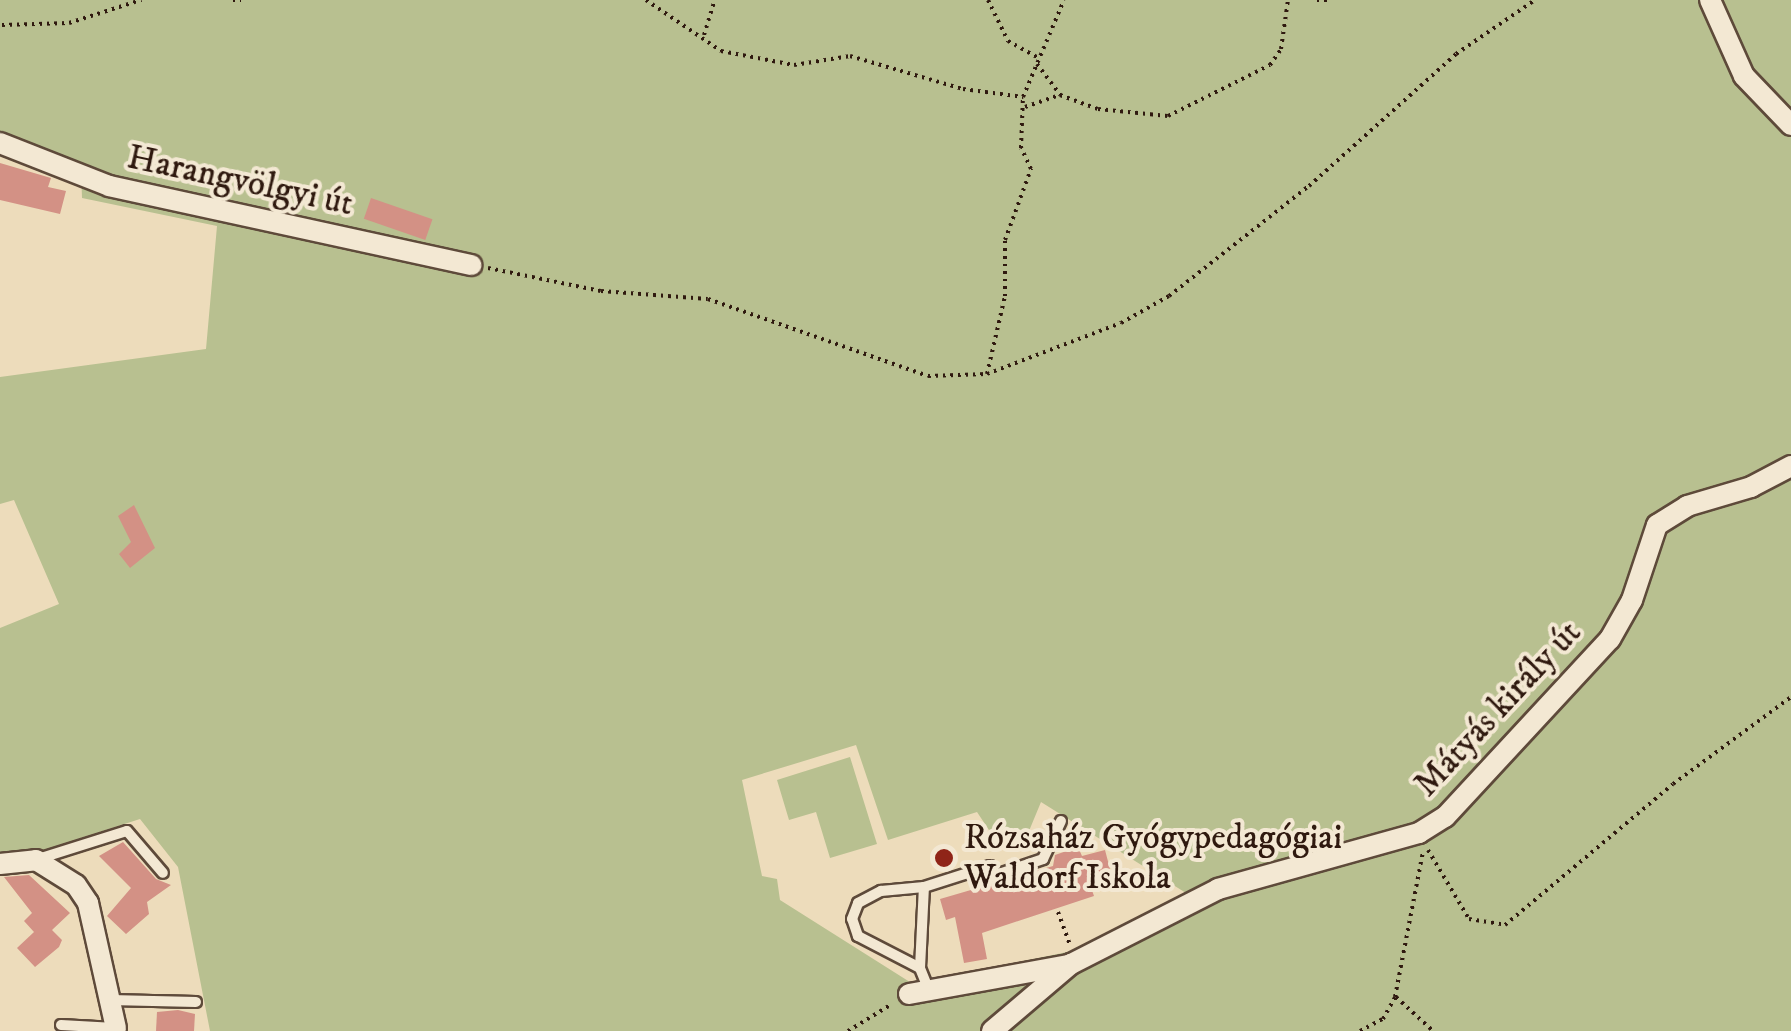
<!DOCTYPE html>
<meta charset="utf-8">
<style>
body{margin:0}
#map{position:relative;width:1791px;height:1031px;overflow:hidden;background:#eddcbb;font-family:"IM FELL DW Pica",serif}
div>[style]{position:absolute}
.green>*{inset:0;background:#b8c090}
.building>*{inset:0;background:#d39185;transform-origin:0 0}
.path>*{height:4px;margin-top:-2px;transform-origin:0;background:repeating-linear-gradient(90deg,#2f190f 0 2.5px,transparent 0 7.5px)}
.roads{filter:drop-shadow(2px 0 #5e4a3a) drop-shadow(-2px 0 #5e4a3a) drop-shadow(0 2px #5e4a3a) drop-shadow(0 -2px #5e4a3a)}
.lane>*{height:10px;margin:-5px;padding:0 5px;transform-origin:5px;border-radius:5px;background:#f3e8d3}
.street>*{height:20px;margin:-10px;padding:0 10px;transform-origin:10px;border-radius:10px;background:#f3e8d3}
.dots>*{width:28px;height:28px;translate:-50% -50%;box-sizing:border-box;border:5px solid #f3e8d3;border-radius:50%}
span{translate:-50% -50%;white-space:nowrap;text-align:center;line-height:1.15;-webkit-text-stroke:8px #f3e8d3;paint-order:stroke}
.street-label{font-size:35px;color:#2f190f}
.poi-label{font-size:35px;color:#2f190f}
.left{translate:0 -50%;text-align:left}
</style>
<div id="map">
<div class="green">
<div style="clip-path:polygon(evenodd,0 0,1791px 0,1791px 1031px,210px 1031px,178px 867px,140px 819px,0 864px,0 628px,59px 604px,14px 500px,0 504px,0 377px,206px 349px,217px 226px,82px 198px,81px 169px,0 133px,0 0,856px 745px,888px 840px,977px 812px,995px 839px,1029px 831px,1041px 802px,1186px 893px,1072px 951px,913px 984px,780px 900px,777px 879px,762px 876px,742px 780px,856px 745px)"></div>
<div style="clip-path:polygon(850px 757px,877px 844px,830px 858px,816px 812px,789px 820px,777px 780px)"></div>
</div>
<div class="building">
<div style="clip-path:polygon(0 163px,51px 178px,48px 187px,66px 191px,60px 214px,0 200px)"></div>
<div style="left:371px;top:198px;width:65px;height:22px;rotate:19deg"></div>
<div style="clip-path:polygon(134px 505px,155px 548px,130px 568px,119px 554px,131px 542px,118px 516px)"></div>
<div style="clip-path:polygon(123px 842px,156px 879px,171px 885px,147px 902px,149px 914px,126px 934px,107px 916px,131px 888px,99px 856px)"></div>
<div style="clip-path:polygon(1078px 847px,1082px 856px,1105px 850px,1110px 869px,1087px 876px,1094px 896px,982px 933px,987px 959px,964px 963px,955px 917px,946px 920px,940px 899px,1053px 866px,1055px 855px)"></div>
<div style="clip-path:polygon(29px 875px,70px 913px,52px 930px,62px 940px,59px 947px,35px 967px,17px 948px,34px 932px,24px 921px,32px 913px,4px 877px)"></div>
<div style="clip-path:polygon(178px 1010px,195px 1014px,194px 1031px,156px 1031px,157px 1012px)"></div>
</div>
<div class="path">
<div style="left:233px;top:0;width:8px"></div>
<div style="left:646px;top:0;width:91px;rotate:34.2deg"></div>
<div style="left:721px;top:51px;width:74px;rotate:10.9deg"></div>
<div style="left:794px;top:65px;width:57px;rotate:-9.1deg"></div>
<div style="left:850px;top:56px;width:118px;rotate:16.3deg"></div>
<div style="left:963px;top:89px;width:61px;rotate:7.6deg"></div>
<div style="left:988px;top:0;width:46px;rotate:64deg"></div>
<div style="left:1008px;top:41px;width:35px;rotate:29deg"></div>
<div style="left:1317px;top:0;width:14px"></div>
<div style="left:2px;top:25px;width:67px;rotate:-1.7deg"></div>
<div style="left:69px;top:23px;width:76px;rotate:-17.7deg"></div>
<div style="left:704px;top:35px;width:34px;rotate:-73deg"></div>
<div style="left:1037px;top:64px;width:39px;rotate:53deg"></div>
<div style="left:1060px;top:95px;width:40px;rotate:20.2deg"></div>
<div style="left:1098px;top:109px;width:70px;rotate:5.7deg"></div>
<div style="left:1168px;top:116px;width:114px;rotate:-26.6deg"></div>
<div style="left:1270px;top:65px;width:19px;rotate:-55deg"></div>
<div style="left:1281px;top:49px;width:49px;rotate:-81.9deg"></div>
<div style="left:1025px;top:107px;width:37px;rotate:-19deg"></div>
<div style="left:488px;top:268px;width:115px;rotate:11.5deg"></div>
<div style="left:601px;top:291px;width:107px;rotate:4.3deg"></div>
<div style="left:708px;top:299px;width:233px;rotate:19.3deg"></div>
<div style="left:928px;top:376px;width:59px;rotate:-1.9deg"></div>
<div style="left:987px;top:374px;width:143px;rotate:-20.8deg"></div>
<div style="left:1121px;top:323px;width:55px;rotate:-29.4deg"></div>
<div style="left:1169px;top:296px;width:178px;rotate:-38.2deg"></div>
<div style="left:1309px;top:186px;width:198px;rotate:-41.9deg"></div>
<div style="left:1456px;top:54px;width:96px;rotate:-34.4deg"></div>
<div style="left:987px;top:374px;width:80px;rotate:-77deg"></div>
<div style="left:1005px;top:296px;width:56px;rotate:-90deg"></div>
<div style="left:1005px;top:240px;width:76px;rotate:-69.9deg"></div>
<div style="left:1031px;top:169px;width:23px;rotate:-115deg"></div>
<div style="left:1021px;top:148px;width:51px;rotate:-87.8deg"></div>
<div style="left:1023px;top:97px;width:105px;rotate:-67.1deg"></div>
<div style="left:1428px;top:850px;width:80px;rotate:59.3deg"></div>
<div style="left:1469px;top:919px;width:36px;rotate:9deg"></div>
<div style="left:1505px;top:925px;width:219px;rotate:-40deg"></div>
<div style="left:1673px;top:784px;width:147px;rotate:-36.4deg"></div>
<div style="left:1058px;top:912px;width:33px;rotate:70deg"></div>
<div style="left:1396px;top:997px;width:50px;rotate:42.6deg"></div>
<div style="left:848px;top:1031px;width:52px;rotate:-31.5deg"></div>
<div style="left:1360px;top:1031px;width:26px;rotate:-28deg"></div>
<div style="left:1383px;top:1019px;width:25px;rotate:-61deg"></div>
<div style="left:1395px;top:997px;width:149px;rotate:-79.1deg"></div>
</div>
<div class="roads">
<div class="lane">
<div style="left:38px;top:859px;width:93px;rotate:-17.5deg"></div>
<div style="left:127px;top:831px;width:55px;rotate:49.4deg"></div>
<div style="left:920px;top:968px;width:70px;rotate:-152.7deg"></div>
<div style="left:858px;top:936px;width:18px;rotate:-109deg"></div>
<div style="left:852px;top:919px;width:17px;rotate:-69deg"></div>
<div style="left:858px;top:903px;width:26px;rotate:-28deg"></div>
<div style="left:881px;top:891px;width:43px;rotate:-5.3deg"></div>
<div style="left:928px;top:988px;width:22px;rotate:-112deg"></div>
<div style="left:920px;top:968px;width:81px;rotate:-87.2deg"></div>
<div style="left:924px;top:887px;width:69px;rotate:-17.7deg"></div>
<div style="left:990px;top:866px;width:10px;rotate:73deg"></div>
<div style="left:993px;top:876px;width:53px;rotate:-18.8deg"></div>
<div style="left:1043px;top:859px;width:42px;rotate:-64.7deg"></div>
<div style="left:110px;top:1000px;width:86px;rotate:1.3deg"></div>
<div style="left:61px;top:1025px;width:54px;rotate:3.2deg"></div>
</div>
<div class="street">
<div style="left:1710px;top:0;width:83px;rotate:65.9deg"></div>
<div style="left:1744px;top:76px;width:68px;rotate:46.2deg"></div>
<div style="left:0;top:143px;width:117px;rotate:21.5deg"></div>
<div style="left:109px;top:186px;width:371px;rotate:12.3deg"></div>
<div style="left:0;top:864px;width:36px;rotate:-6deg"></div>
<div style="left:36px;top:860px;width:47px;rotate:32deg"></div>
<div style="left:76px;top:885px;width:22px;rotate:56deg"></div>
<div style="left:88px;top:903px;width:128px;rotate:77.4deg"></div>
<div style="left:909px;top:994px;width:163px;rotate:-10.3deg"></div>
<div style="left:992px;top:1031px;width:104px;rotate:-40.3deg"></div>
<div style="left:1071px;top:964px;width:165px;rotate:-27deg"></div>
<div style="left:1218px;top:889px;width:209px;rotate:-15.6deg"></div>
<div style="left:1419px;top:833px;width:31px;rotate:-32deg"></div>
<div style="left:1445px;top:817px;width:243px;rotate:-47.2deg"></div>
<div style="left:1610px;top:639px;width:45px;rotate:-60.6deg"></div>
<div style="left:1632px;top:600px;width:79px;rotate:-71.6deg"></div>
<div style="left:1657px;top:525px;width:36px;rotate:-32deg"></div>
<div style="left:1687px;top:506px;width:67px;rotate:-16.5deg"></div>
<div style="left:1751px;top:487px;width:45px;rotate:-27.7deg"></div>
</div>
</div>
<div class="dots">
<div style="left:944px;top:858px;background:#8f2418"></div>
</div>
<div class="street-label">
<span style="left:240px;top:181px;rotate:12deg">Harangvölgyi út</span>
<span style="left:1498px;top:709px;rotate:-47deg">Mátyás király út</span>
</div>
<div class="poi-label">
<span class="left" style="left:964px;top:858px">Rózsaház Gyógypedagógiai<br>Waldorf Iskola</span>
</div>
</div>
